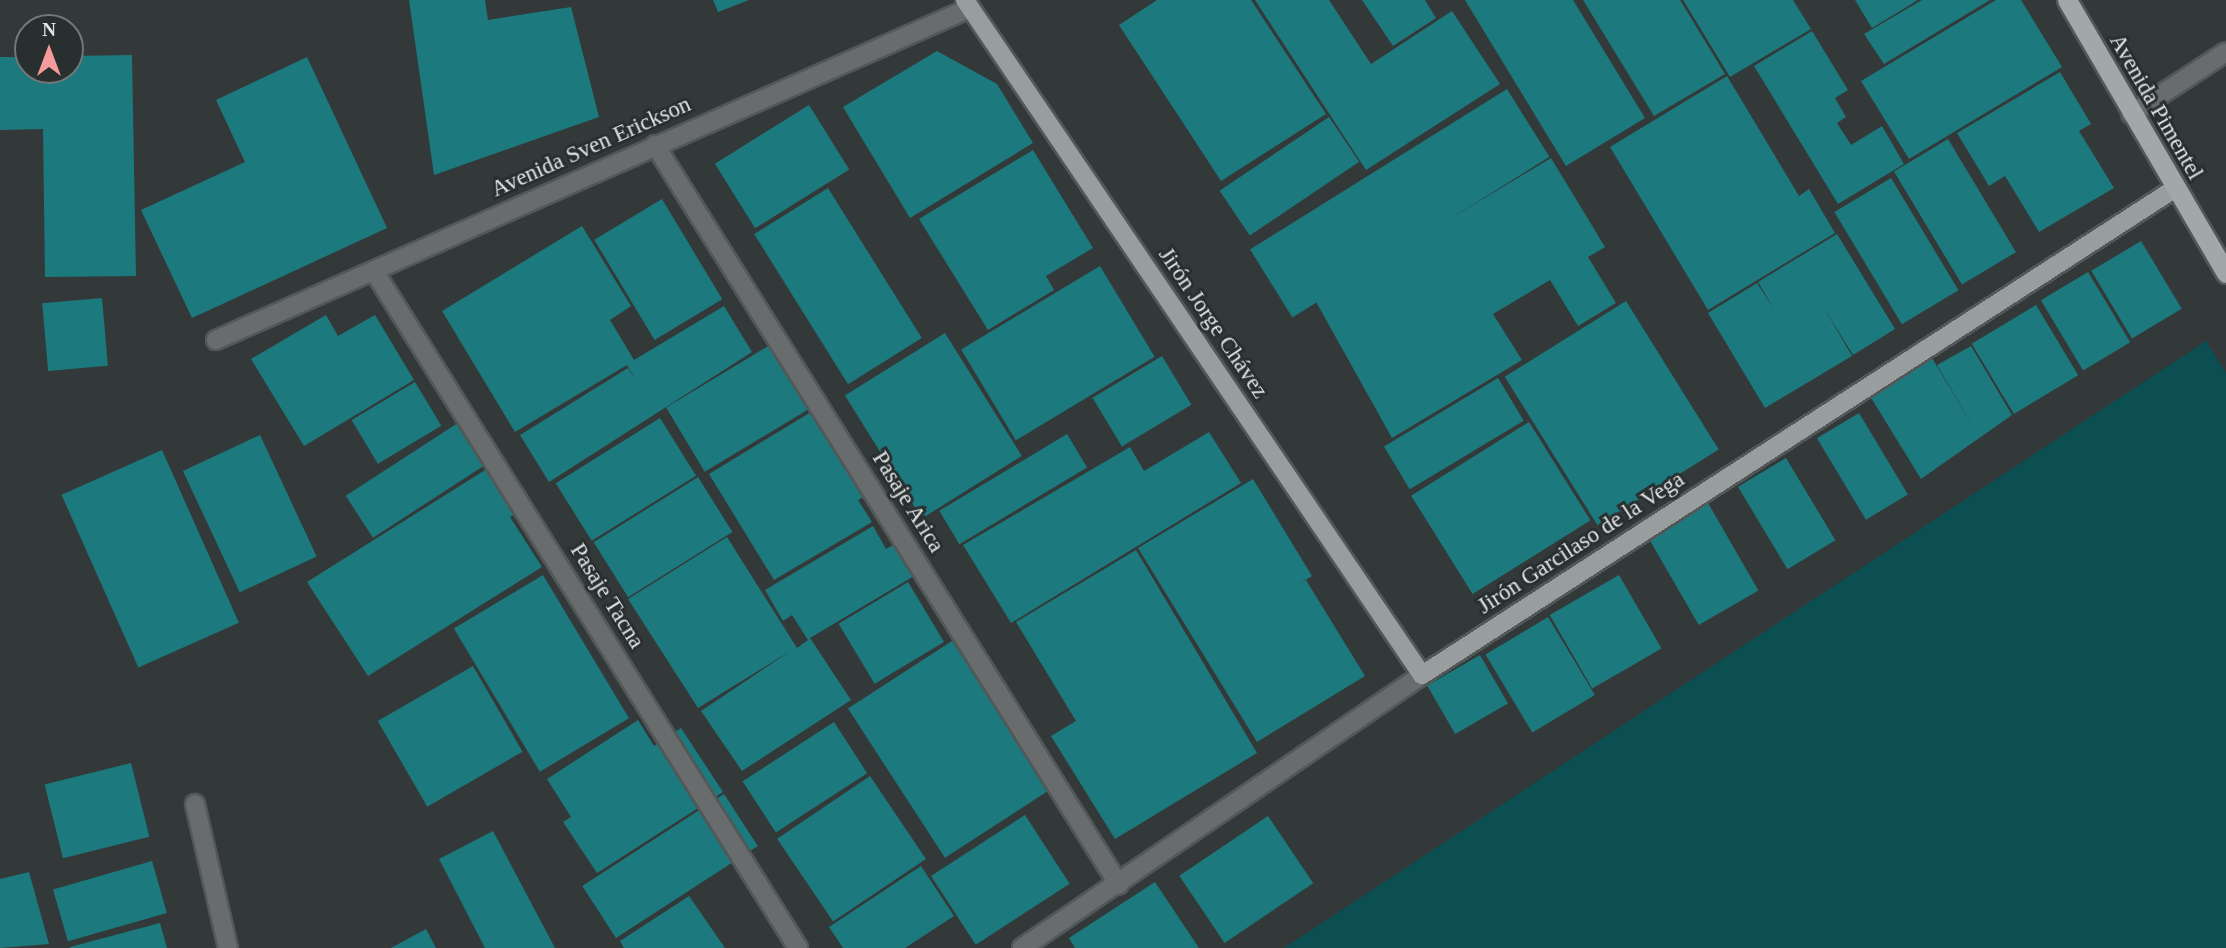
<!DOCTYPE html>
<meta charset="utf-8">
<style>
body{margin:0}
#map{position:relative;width:2226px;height:948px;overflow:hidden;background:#333939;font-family:"Times New Roman",serif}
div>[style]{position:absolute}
.green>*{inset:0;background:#0b4f53}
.building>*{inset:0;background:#1c797d;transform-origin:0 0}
.roads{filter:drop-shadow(2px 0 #525858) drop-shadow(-2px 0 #525858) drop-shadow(0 2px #525858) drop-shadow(0 -2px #525858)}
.minor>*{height:18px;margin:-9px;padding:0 9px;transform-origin:9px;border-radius:9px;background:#696c6c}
.primary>*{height:18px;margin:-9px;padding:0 9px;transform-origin:9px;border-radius:9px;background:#989e9e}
.trunk>*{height:19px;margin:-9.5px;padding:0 9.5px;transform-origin:9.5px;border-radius:9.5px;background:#a2a8a8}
span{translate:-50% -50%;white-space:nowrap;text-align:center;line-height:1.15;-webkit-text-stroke:6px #292f2f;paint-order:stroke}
.street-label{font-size:23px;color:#e1e4e5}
.north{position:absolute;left:14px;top:14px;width:70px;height:70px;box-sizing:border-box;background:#292f2f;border:2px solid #737778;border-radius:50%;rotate:0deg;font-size:19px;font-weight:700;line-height:28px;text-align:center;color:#e1e4e5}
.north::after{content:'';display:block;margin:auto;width:24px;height:32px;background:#f59b9b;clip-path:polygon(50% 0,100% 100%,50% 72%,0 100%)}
</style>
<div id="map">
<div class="green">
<div style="clip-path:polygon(2206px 341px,2226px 373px,2226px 948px,1284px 948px)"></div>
</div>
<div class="building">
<div style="clip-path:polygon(409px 0,485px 0,488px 20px,571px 7px,599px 117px,434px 175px)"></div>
<div style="clip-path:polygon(713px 0,749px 0,718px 12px)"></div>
<div style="clip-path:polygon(1157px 0,1251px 0,1326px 114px,1221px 181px,1119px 25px)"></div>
<div style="clip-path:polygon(1255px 0,1329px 0,1371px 64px,1452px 11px,1500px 84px,1366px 170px)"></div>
<div style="clip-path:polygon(1362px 0,1425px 0,1436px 18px,1393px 46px)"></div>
<div style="clip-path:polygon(1465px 0,1573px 0,1645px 118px,1566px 166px)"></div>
<div style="clip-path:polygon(1583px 0,1680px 0,1725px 74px,1654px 116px)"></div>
<div style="clip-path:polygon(1683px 0,1793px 0,1811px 29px,1730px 77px)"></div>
<div style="clip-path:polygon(1855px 0,1918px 0,1872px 28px)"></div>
<div style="clip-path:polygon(1922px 0,1990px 0,1884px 64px,1864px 34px)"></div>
<div style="clip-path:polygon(1996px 0,2021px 0,2062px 67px,1909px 159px,1861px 81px)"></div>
<div style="clip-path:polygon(1812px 31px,1848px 90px,1835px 98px,1846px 117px,1837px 123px,1851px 145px,1882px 126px,1904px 164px,1838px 204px,1754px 66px)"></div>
<div style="clip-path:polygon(937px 51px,997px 84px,1033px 143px,910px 218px,843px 107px)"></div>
<div style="clip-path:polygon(132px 55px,136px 276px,45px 277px,43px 129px,0 130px,0 57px,28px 57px,28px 70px,70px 70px,70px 56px)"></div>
<div style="clip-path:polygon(307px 57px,387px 228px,192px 318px,141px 210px,245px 162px,216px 100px)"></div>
<div style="clip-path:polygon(2060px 72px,2091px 124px,2079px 131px,2114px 188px,2039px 232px,2005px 176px,1989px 186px,1957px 133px)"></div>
<div style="clip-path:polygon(1727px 76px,1799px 196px,1809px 189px,1835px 233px,1708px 310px,1610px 147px)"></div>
<div style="left:1507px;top:89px;width:80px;height:303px;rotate:58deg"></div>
<div style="left:809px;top:105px;width:76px;height:111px;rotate:58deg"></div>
<div style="left:1329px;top:117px;width:54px;height:132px;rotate:56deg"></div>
<div style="left:1948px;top:139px;width:132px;height:63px;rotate:59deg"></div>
<div style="clip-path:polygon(1033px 150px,1093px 248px,1046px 276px,1054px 290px,988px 330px,919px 219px)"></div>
<div style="clip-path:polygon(1551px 158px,1605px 247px,1588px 257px,1616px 303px,1578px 326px,1550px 280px,1493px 314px,1522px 360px,1392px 438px,1315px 300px)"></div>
<div style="left:1891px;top:178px;width:131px;height:66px;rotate:59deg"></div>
<div style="left:828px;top:188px;width:177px;height:87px;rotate:58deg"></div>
<div style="left:662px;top:199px;width:117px;height:79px;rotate:59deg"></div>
<div style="clip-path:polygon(582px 226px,631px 306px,610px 320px,634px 360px,724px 306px,752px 352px,549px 482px,520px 435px,628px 368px,636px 380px,627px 365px,515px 432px,442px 311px)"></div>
<div style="clip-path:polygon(1837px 234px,1895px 329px,1853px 355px,1824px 308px,1852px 356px,1765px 408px,1708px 313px,1757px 283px,1774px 309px,1758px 282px)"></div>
<div style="left:2141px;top:241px;width:79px;height:58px;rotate:59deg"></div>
<div style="left:1100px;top:266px;width:106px;height:162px;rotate:59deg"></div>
<div style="left:2088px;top:272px;width:82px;height:55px;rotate:59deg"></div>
<div style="left:102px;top:298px;width:68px;height:60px;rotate:85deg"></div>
<div style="left:1626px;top:301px;width:175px;height:143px;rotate:58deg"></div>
<div style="left:2036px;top:305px;width:82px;height:75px;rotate:59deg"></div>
<div style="clip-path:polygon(326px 315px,338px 336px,375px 315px,414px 380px,304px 446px,251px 359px)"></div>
<div style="left:945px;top:333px;width:145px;height:118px;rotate:58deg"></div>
<div style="left:775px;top:342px;width:75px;height:127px;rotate:59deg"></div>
<div style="clip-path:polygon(1971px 346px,2012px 415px,1921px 479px,1870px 396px,1932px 358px,1977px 433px,1937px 365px)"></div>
<div style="left:1162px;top:356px;width:57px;height:81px;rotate:59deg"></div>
<div style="left:1498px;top:378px;width:50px;height:133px;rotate:59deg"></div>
<div style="left:415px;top:382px;width:51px;height:74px;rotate:59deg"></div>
<div style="clip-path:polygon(816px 409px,867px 495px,858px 500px,872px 522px,774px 580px,709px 474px)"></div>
<div style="left:1859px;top:413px;width:95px;height:49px;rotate:59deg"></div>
<div style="left:660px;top:418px;width:68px;height:123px;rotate:58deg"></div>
<div style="left:464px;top:419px;width:50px;height:141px;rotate:57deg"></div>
<div style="left:1529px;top:422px;width:116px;height:139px;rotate:58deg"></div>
<div style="clip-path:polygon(1209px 432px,1241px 483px,1011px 623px,963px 545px,1130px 447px,1144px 471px)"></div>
<div style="left:1067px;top:434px;width:39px;height:149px;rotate:59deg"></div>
<div style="left:260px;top:435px;width:134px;height:85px;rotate:65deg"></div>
<div style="left:162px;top:450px;width:189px;height:110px;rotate:66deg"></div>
<div style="left:1786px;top:458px;width:96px;height:56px;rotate:59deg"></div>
<div style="clip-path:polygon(501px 460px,530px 505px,510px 517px,542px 567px,368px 676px,307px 582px)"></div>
<div style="left:698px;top:477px;width:65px;height:123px;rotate:58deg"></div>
<div style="clip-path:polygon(1253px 479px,1312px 576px,1289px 590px,1306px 580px,1365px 676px,1257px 742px,1138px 548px)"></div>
<div style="left:1708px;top:503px;width:101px;height:69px;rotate:60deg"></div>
<div style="clip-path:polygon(873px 526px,886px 549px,895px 544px,914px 576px,810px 638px,851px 700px,742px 771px,701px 711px,792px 650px,698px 708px,628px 599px,727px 537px,797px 648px,808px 640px,792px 615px,783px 621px,765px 590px)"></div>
<div style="clip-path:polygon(1136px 550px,1257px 753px,1115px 839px,1051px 736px,1076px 721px,1016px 622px)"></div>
<div style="left:543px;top:575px;width:167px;height:104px;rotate:59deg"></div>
<div style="left:1619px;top:575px;width:85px;height:80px;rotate:60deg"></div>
<div style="left:908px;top:582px;width:70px;height:81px;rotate:59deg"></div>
<div style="left:1548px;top:617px;width:91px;height:73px;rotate:59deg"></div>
<div style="left:952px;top:641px;width:178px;height:124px;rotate:57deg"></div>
<div style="left:1480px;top:655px;width:56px;height:61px;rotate:60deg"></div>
<div style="left:473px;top:666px;width:99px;height:110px;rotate:60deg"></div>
<div style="clip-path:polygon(638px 720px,654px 746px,681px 728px,723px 792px,597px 873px,563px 822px,571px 817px,547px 779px)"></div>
<div style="left:834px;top:722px;width:61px;height:109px;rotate:57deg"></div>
<div style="left:131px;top:763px;width:76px;height:89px;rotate:76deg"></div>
<div style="left:870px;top:776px;width:100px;height:112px;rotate:56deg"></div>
<div style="left:724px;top:794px;width:62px;height:169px;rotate:57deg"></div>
<div style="left:1025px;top:815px;width:82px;height:112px;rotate:57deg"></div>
<div style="left:1268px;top:816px;width:81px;height:107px;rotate:56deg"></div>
<div style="clip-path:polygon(493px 831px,555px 948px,485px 948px,439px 859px)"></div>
<div style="left:152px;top:861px;width:54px;height:103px;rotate:74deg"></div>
<div style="clip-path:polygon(921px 866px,954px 916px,905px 948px,843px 948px,829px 927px)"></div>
<div style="clip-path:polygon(29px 872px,49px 944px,0 948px,0 879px)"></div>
<div style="clip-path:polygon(1155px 882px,1199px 948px,1075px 948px,1069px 938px)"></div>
<div style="clip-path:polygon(689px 896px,725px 948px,624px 948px,620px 941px)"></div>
<div style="clip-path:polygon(160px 923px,167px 948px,70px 948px,70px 947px)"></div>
<div style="clip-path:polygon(426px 929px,436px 948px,391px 948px)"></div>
</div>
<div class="roads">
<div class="minor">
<div style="left:2131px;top:114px;width:113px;rotate:-33.1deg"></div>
<div style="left:655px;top:145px;width:873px;rotate:57.91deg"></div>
<div style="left:374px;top:271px;width:799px;rotate:57.94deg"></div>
<div style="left:216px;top:340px;width:824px;rotate:-23.76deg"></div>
<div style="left:195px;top:804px;width:148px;rotate:77.1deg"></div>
<div style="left:1022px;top:948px;width:484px;rotate:-34.3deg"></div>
</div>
<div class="primary">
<div style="left:965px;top:0;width:815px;rotate:55.9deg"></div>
<div style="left:1422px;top:675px;width:895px;rotate:-32.87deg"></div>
</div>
<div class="trunk">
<div style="left:2067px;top:0;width:316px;rotate:59.8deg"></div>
</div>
</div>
<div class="street-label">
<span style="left:2156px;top:107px;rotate:60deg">Avenida Pimentel</span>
<span style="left:591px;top:147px;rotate:-24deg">Avenida Sven Erickson</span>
<span style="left:1213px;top:323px;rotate:56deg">Jirón Jorge Chávez</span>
<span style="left:908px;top:502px;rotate:58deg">Pasaje Arica</span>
<span style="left:1581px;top:543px;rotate:-33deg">Jirón Garcilaso de la Vega</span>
<span style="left:607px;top:596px;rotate:58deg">Pasaje Tacna</span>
</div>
<div class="north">N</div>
</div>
